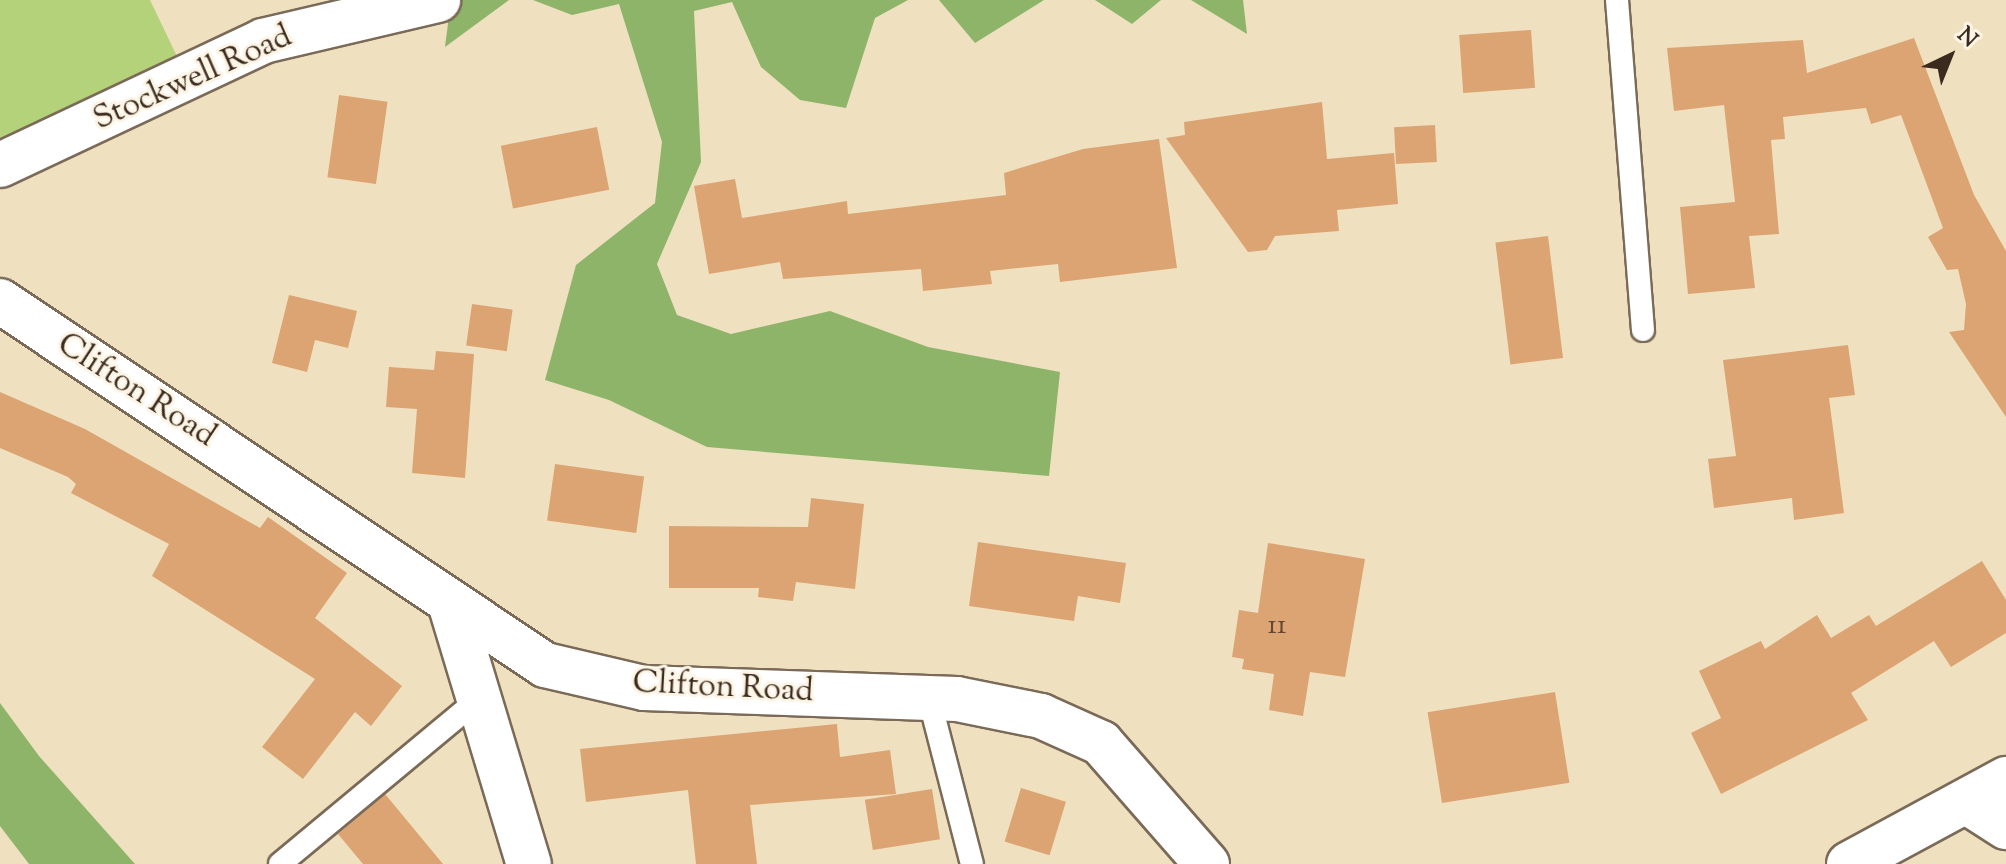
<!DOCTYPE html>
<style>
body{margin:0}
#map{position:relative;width:2006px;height:864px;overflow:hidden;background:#efe0c0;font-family:"Sorts Mill Goudy",serif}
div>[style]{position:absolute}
.green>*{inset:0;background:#b3d279}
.forest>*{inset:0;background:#8eb469}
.building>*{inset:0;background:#dca472;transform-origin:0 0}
.roads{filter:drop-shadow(2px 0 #7a6a57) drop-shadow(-2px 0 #7a6a57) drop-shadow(0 2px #7a6a57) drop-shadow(0 -2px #7a6a57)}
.service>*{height:22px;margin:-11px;padding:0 11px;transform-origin:11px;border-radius:11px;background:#fff}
.minor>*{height:44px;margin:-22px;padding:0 22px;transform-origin:22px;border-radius:22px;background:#fff}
span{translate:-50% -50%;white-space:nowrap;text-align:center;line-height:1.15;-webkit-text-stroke:6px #fcf5e5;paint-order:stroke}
.number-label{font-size:28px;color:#634833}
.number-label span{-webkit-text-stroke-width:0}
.street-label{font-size:32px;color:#3b2a1e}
.north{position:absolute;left:1910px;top:16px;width:80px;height:80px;-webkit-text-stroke:6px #fcf5e5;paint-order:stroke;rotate:43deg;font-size:22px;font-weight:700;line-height:32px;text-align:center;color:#3b2a1e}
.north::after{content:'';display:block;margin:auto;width:28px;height:36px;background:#3b2a1e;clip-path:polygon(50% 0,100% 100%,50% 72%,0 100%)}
</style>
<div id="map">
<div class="green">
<div style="clip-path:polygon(0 0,150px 0,184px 71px,0 153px)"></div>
</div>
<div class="forest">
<div style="clip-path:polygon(451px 0,509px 0,445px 47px)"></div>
<div style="clip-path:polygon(533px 0,908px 0,875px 18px,846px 108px,800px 100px,761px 67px,732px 2px,694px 11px,701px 162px,657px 264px,677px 315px,731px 334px,830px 311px,928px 347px,1060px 372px,1049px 476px,707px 447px,609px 400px,545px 380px,576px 265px,655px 203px,662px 142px,619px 4px,572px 15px)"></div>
<div style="clip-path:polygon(939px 0,1044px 0,975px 43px)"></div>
<div style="clip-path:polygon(1095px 0,1161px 0,1132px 24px)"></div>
<div style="clip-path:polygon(1191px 0,1243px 0,1247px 34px)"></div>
<div style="clip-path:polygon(0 703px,39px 756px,135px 864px,29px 864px,0 826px)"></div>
</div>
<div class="building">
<div style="left:1531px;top:30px;width:58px;height:72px;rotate:86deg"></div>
<div style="clip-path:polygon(1914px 38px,1974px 195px,2006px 251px,2006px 417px,1949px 332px,1964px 330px,1966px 304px,1958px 269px,1947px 270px,1928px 237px,1943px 228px,1901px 115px,1871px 124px,1866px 108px,1783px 117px,1785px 139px,1771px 140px,1779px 234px,1749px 236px,1755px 288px,1688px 294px,1680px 207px,1735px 202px,1724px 105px,1674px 111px,1667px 48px,1803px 40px,1807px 73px)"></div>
<div style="left:339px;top:95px;width:49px;height:83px;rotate:8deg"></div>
<div style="clip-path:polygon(1322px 102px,1327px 159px,1394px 153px,1398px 204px,1337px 210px,1339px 231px,1275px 236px,1267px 250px,1248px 252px,1166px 138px,1185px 135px,1184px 122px)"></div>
<div style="left:1435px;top:125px;width:37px;height:41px;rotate:87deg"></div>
<div style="left:597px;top:127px;width:64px;height:98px;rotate:79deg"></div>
<div style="clip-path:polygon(1159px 139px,1177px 268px,1060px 282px,1058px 264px,990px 271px,992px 284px,923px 291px,921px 269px,783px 279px,780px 262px,709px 274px,694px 186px,735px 179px,742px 218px,847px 201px,848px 214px,1006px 195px,1004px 173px,1083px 149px)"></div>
<div style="left:1548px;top:236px;width:123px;height:53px;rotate:83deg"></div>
<div style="clip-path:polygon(289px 295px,357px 311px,348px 348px,315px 340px,307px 372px,272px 363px)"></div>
<div style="left:472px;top:304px;width:41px;height:42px;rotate:8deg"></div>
<div style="clip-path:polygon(1848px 345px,1855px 395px,1829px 398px,1844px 513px,1794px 520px,1792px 498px,1714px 508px,1708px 459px,1736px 456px,1723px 360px)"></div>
<div style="clip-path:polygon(436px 351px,474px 354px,465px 478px,412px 473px,417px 409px,386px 407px,389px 367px,434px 370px)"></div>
<div style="clip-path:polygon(0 392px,85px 429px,260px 528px,268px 517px,347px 573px,315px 618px,402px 686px,371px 726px,355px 712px,303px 779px,262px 747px,315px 679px,152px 576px,169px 544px,71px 493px,76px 484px,68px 477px,0 448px)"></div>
<div style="left:555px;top:464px;width:90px;height:57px;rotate:8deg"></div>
<div style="clip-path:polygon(811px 498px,864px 504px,855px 589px,796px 582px,793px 601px,758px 597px,759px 588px,669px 588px,669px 526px,808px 527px)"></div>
<div style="clip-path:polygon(978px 542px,1126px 563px,1120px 603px,1078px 596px,1074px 621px,969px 606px)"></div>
<div style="clip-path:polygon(1268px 543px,1365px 559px,1345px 677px,1310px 672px,1303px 716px,1269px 710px,1274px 674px,1242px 669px,1244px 659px,1232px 657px,1239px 610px,1258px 613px)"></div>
<div style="clip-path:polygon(1982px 561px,2006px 600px,2006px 633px,1951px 667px,1934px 641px,1851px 693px,1868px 720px,1721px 794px,1691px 733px,1721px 718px,1699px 671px,1761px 641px,1765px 649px,1817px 615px,1831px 638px,1869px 615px,1876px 626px)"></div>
<div style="left:1555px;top:692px;width:92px;height:129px;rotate:81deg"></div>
<div style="clip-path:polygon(837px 724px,840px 757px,890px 750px,896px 794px,750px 805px,757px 864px,696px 864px,688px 790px,586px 802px,580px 749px)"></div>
<div style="left:1021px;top:788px;width:47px;height:56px;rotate:17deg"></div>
<div style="left:932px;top:789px;width:51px;height:68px;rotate:81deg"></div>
<div style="clip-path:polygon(385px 794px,443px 864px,363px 864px,338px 834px)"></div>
</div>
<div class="roads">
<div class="service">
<div style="left:1617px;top:0;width:331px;rotate:85.5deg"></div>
<div style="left:929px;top:698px;width:171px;rotate:75.5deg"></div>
<div style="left:280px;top:864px;width:255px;rotate:-39.7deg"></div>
</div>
<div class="minor">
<div style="left:0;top:165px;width:291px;rotate:-25.2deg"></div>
<div style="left:263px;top:41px;width:180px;rotate:-13.2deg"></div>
<div style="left:0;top:301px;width:655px;rotate:33.74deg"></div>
<div style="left:545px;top:665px;width:102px;rotate:13.1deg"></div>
<div style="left:644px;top:688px;width:313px;rotate:2deg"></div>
<div style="left:957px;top:699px;width:86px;rotate:11.4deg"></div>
<div style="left:1041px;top:716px;width:66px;rotate:24.2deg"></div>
<div style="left:1101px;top:743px;width:161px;rotate:48.8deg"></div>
<div style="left:450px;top:603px;width:273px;rotate:73.2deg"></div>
<div style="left:1970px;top:804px;width:43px;rotate:32.6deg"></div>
<div style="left:1849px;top:864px;width:179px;rotate:-28.4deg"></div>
</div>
</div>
<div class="number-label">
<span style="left:1277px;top:626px">11</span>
</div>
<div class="street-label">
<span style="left:193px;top:79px;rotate:-24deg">Stockwell Road</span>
<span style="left:136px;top:391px;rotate:33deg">Clifton Road</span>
<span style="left:723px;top:688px;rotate:3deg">Clifton Road</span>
</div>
<div class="north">N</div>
</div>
